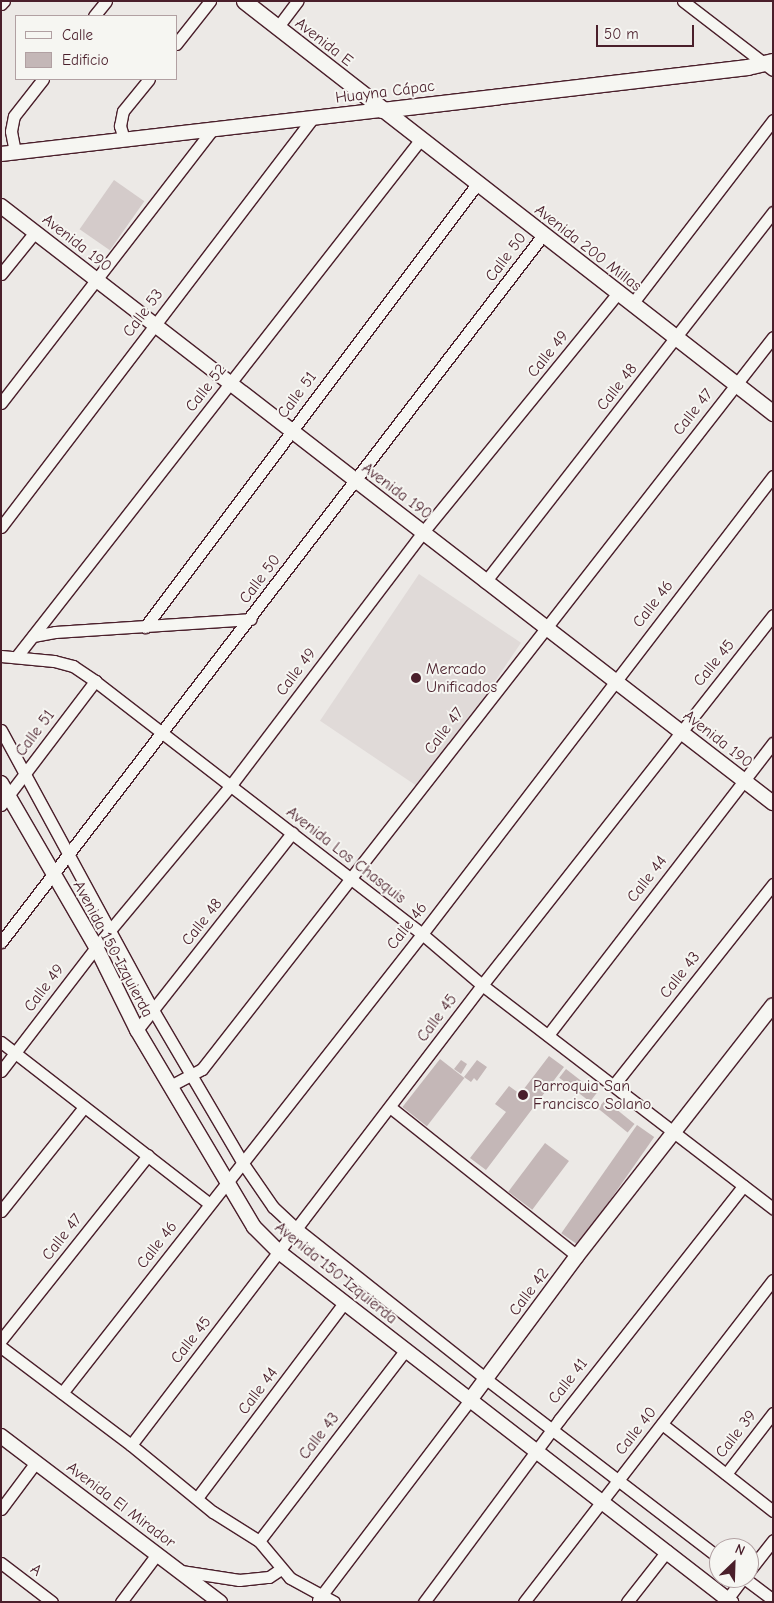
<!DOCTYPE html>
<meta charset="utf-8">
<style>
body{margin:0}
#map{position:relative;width:774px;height:1603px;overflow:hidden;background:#ece9e6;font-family:"Comic Neue",sans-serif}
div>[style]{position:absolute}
.built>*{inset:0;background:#e0dad8;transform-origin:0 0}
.green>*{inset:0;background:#d4cbca;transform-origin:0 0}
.building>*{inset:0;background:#c4b7b7;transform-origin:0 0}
.roads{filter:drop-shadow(1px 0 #4a1f2b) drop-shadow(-1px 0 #4a1f2b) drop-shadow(0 1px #4a1f2b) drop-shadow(0 -1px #4a1f2b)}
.minor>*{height:11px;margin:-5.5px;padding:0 5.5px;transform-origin:5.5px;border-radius:5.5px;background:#f6f6f2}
.tertiary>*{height:14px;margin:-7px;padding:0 7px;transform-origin:7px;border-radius:7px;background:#f6f6f2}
.secondary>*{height:15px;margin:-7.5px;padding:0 7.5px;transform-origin:7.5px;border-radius:7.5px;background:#f6f6f2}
.dots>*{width:14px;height:14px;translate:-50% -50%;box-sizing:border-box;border:2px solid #f6f6f2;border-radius:50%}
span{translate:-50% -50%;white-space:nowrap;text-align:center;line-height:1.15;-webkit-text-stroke:4px #f6f6f2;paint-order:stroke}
.street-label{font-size:16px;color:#4a1f2b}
.poi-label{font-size:16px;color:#4a1f2b}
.left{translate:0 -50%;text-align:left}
.frame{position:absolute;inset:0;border:2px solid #4a1f2b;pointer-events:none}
.legend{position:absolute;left:15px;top:15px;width:162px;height:65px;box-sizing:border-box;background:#f6f6f2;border:1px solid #b1a0a2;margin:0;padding:6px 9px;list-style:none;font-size:15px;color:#4a1f2b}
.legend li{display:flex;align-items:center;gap:10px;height:25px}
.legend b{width:25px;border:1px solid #b1a0a2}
.north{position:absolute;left:709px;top:1538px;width:50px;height:50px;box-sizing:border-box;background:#f6f6f2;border:1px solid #b1a0a2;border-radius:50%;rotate:24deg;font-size:14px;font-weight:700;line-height:20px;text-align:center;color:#4a1f2b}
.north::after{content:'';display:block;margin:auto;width:18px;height:22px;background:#4a1f2b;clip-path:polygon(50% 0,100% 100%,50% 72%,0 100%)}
.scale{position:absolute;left:596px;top:25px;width:98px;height:22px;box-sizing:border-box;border:2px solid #4a1f2b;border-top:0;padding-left:6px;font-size:15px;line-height:18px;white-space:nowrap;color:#4a1f2b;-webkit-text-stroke:4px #f6f6f2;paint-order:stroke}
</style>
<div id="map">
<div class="built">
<div style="left:419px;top:574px;width:123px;height:177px;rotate:34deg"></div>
</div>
<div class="green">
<div style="left:114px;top:180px;width:37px;height:60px;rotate:35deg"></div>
</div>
<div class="building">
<div style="clip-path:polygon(549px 1056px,564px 1067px,486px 1170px,470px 1158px,506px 1112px,495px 1104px,509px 1086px,520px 1094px)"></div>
<div style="left:440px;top:1059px;width:31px;height:61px;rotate:38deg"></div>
<div style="clip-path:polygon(461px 1060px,467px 1064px,461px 1074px,454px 1069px)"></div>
<div style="clip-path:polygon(477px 1060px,487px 1067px,477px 1081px,474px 1078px,471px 1082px,464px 1077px)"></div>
<div style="left:566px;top:1069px;width:39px;height:11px;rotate:38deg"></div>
<div style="left:605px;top:1100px;width:38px;height:11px;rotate:39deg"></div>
<div style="left:637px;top:1125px;width:21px;height:132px;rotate:35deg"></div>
<div style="left:545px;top:1143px;width:30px;height:61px;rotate:37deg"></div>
</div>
<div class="roads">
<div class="minor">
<div style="left:683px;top:1px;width:113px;rotate:37.5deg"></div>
<div style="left:1px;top:4px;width:4px;rotate:-45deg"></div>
<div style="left:94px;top:16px;width:19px;rotate:-51deg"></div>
<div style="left:277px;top:28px;width:34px;rotate:-53deg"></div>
<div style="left:176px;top:44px;width:55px;rotate:-51.7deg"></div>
<div style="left:124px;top:139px;width:14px;rotate:-107deg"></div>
<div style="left:120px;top:126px;width:15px;rotate:-79deg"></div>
<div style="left:123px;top:111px;width:41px;rotate:-50.9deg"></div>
<div style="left:15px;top:152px;width:21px;rotate:-101deg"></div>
<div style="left:11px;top:131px;width:15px;rotate:-79deg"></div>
<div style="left:14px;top:116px;width:47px;rotate:-51.9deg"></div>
<div style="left:1px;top:274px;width:54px;rotate:-51deg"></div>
<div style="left:632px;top:304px;width:232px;rotate:-52.5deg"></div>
<div style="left:1px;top:403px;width:346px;rotate:-52.3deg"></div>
<div style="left:1px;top:527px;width:513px;rotate:-52.68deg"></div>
<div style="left:485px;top:582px;width:469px;rotate:-52.1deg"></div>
<div style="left:145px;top:627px;width:554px;rotate:-53.15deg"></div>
<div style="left:33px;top:636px;width:22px;rotate:-10deg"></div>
<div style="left:55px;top:632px;width:196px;rotate:-3.8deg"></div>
<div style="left:1px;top:656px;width:53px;rotate:5.4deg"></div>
<div style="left:54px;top:661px;width:20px;rotate:15deg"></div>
<div style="left:73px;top:666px;width:27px;rotate:34deg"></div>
<div style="left:95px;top:681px;width:413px;rotate:37.7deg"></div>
<div style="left:422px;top:934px;width:79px;rotate:40.4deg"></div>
<div style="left:482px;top:985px;width:367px;rotate:37.5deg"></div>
<div style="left:17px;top:656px;width:655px;rotate:-52.01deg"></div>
<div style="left:1px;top:730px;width:319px;rotate:61.5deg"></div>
<div style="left:153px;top:1010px;width:176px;rotate:59.6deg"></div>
<div style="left:242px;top:1162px;width:55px;rotate:55.4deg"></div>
<div style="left:273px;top:1207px;width:33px;rotate:43deg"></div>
<div style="left:297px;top:1229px;width:241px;rotate:38.4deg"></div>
<div style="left:486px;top:1379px;width:294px;rotate:37.5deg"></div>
<div style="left:1px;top:805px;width:156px;rotate:-52.8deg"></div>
<div style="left:1px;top:942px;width:891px;rotate:-52.53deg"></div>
<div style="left:137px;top:1030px;width:251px;rotate:-51.8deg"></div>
<div style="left:548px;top:1035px;width:369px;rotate:-52.4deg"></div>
<div style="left:1px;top:1042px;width:264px;rotate:37.8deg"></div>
<div style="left:1px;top:1071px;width:156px;rotate:-52.5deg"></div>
<div style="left:96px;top:947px;width:211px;rotate:-50.2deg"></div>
<div style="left:231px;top:785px;width:318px;rotate:-52.8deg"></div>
<div style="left:423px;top:532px;width:308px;rotate:-50.8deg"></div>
<div style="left:170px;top:1086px;width:36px;rotate:-28deg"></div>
<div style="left:202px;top:1069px;width:928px;rotate:-52.04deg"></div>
<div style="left:613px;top:1086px;width:258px;rotate:-51.6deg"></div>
<div style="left:390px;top:1107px;width:239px;rotate:38.5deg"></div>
<div style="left:1px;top:1211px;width:133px;rotate:-51.4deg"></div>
<div style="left:1px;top:1340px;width:236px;rotate:-51.5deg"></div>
<div style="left:1px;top:1347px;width:163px;rotate:37deg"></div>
<div style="left:131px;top:1445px;width:106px;rotate:39.3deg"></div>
<div style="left:213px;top:1512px;width:54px;rotate:32.2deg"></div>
<div style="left:259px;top:1541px;width:48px;rotate:50deg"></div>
<div style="left:290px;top:1578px;width:50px;rotate:28.6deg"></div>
<div style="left:62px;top:1393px;width:583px;rotate:-51.89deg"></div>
<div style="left:422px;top:934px;width:577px;rotate:-52.53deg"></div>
<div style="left:662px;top:1424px;width:141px;rotate:38.1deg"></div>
<div style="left:131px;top:1445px;width:579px;rotate:-52.65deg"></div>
<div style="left:482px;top:985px;width:471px;rotate:-51.8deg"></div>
<div style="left:726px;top:1474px;width:77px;rotate:-52.4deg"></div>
<div style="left:197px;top:1498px;width:244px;rotate:-53deg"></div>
<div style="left:1px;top:1509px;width:59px;rotate:-53.3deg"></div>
<div style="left:259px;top:1541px;width:240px;rotate:-52.5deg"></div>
<div style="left:1px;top:1563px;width:64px;rotate:37.4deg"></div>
<div style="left:181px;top:1571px;width:59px;rotate:8.8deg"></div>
<div style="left:239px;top:1580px;width:30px;rotate:-6deg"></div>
<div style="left:269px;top:1577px;width:14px;rotate:-34deg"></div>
<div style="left:749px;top:1571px;width:39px;rotate:-52deg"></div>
<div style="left:744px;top:1578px;width:36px;rotate:37deg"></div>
<div style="left:318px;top:1600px;width:251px;rotate:-52.8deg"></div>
<div style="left:121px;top:1602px;width:60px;rotate:-53.1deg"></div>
<div style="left:424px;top:1602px;width:227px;rotate:-53.4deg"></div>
<div style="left:559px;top:1420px;width:298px;rotate:-51.8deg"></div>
<div style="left:524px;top:1602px;width:407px;rotate:-52.3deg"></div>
<div style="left:627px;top:1602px;width:65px;rotate:-51.9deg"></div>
<div style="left:725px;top:1602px;width:30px;rotate:-53deg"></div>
</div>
<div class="tertiary">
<div style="left:1px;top:154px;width:384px;rotate:-6.6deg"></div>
<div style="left:1px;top:206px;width:976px;rotate:37.72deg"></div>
<div style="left:1px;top:783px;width:190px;rotate:59.9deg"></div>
<div style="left:96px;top:947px;width:93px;rotate:63.7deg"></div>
<div style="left:137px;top:1030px;width:229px;rotate:59.3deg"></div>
<div style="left:254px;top:1227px;width:35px;rotate:45deg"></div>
<div style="left:279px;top:1252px;width:572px;rotate:37.75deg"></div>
<div style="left:470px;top:1400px;width:179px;rotate:-53.4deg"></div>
<div style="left:577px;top:1256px;width:318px;rotate:-52deg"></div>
<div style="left:1px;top:1436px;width:275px;rotate:37.2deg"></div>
</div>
<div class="secondary">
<div style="left:244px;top:1px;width:671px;rotate:37.91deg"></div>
<div style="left:382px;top:110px;width:368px;rotate:-6.7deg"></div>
<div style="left:747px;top:67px;width:27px;rotate:-13deg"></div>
</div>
</div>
<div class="dots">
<div style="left:416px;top:678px;background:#4a1f2b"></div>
<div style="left:523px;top:1095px;background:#4a1f2b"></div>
</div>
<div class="street-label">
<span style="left:324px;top:42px;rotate:38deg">Avenida E</span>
<span style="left:385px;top:92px;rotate:-7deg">Huayna Cápac</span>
<span style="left:77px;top:243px;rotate:38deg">Avenida 190</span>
<span style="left:588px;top:248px;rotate:38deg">Avenida 200 Millas</span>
<span style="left:506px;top:257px;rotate:-53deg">Calle 50</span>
<span style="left:143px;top:313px;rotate:-53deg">Calle 53</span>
<span style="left:548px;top:354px;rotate:-51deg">Calle 49</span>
<span style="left:617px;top:387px;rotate:-52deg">Calle 48</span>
<span style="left:206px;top:388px;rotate:-52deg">Calle 52</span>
<span style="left:297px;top:395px;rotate:-53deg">Calle 51</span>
<span style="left:693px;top:412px;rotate:-52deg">Calle 47</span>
<span style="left:397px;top:491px;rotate:37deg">Avenida 190</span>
<span style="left:260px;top:579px;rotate:-53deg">Calle 50</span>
<span style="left:653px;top:604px;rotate:-52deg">Calle 46</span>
<span style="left:714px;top:663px;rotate:-51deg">Calle 45</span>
<span style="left:296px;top:672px;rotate:-53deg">Calle 49</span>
<span style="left:444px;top:731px;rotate:-53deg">Calle 47</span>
<span style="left:35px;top:733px;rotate:-53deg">Calle 51</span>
<span style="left:718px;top:739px;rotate:38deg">Avenida 190</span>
<span style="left:346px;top:855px;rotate:38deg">Avenida Los Chasquis</span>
<span style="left:647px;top:879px;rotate:-52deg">Calle 44</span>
<span style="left:202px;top:922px;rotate:-52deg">Calle 48</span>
<span style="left:407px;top:926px;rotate:-52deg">Calle 46</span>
<span style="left:113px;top:949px;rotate:62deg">Avenida 150 Izquierda</span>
<span style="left:680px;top:975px;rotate:-52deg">Calle 43</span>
<span style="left:44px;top:988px;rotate:-53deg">Calle 49</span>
<span style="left:437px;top:1018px;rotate:-53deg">Calle 45</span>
<span style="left:62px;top:1237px;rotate:-52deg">Calle 47</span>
<span style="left:157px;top:1245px;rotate:-52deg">Calle 46</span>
<span style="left:336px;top:1273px;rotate:39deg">Avenida 150 Izquierda</span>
<span style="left:529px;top:1292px;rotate:-53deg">Calle 42</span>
<span style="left:191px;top:1340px;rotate:-52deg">Calle 45</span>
<span style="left:568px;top:1381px;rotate:-52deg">Calle 41</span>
<span style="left:258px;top:1391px;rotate:-53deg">Calle 44</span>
<span style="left:636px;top:1431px;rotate:-52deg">Calle 40</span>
<span style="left:736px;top:1434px;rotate:-52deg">Calle 39</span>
<span style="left:319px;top:1436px;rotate:-52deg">Calle 43</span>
<span style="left:121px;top:1505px;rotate:37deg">Avenida El Mirador</span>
<span style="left:36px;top:1570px;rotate:37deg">A</span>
</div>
<div class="poi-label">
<span class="left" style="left:426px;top:678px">Mercado<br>Unificados</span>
<span class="left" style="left:533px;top:1095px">Parroquia San<br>Francisco Solano</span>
</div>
<div class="frame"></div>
<ul class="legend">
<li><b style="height:6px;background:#f6f6f2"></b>Calle</li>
<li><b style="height:14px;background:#c4b7b7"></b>Edificio</li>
</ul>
<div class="north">N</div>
<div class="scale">50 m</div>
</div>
